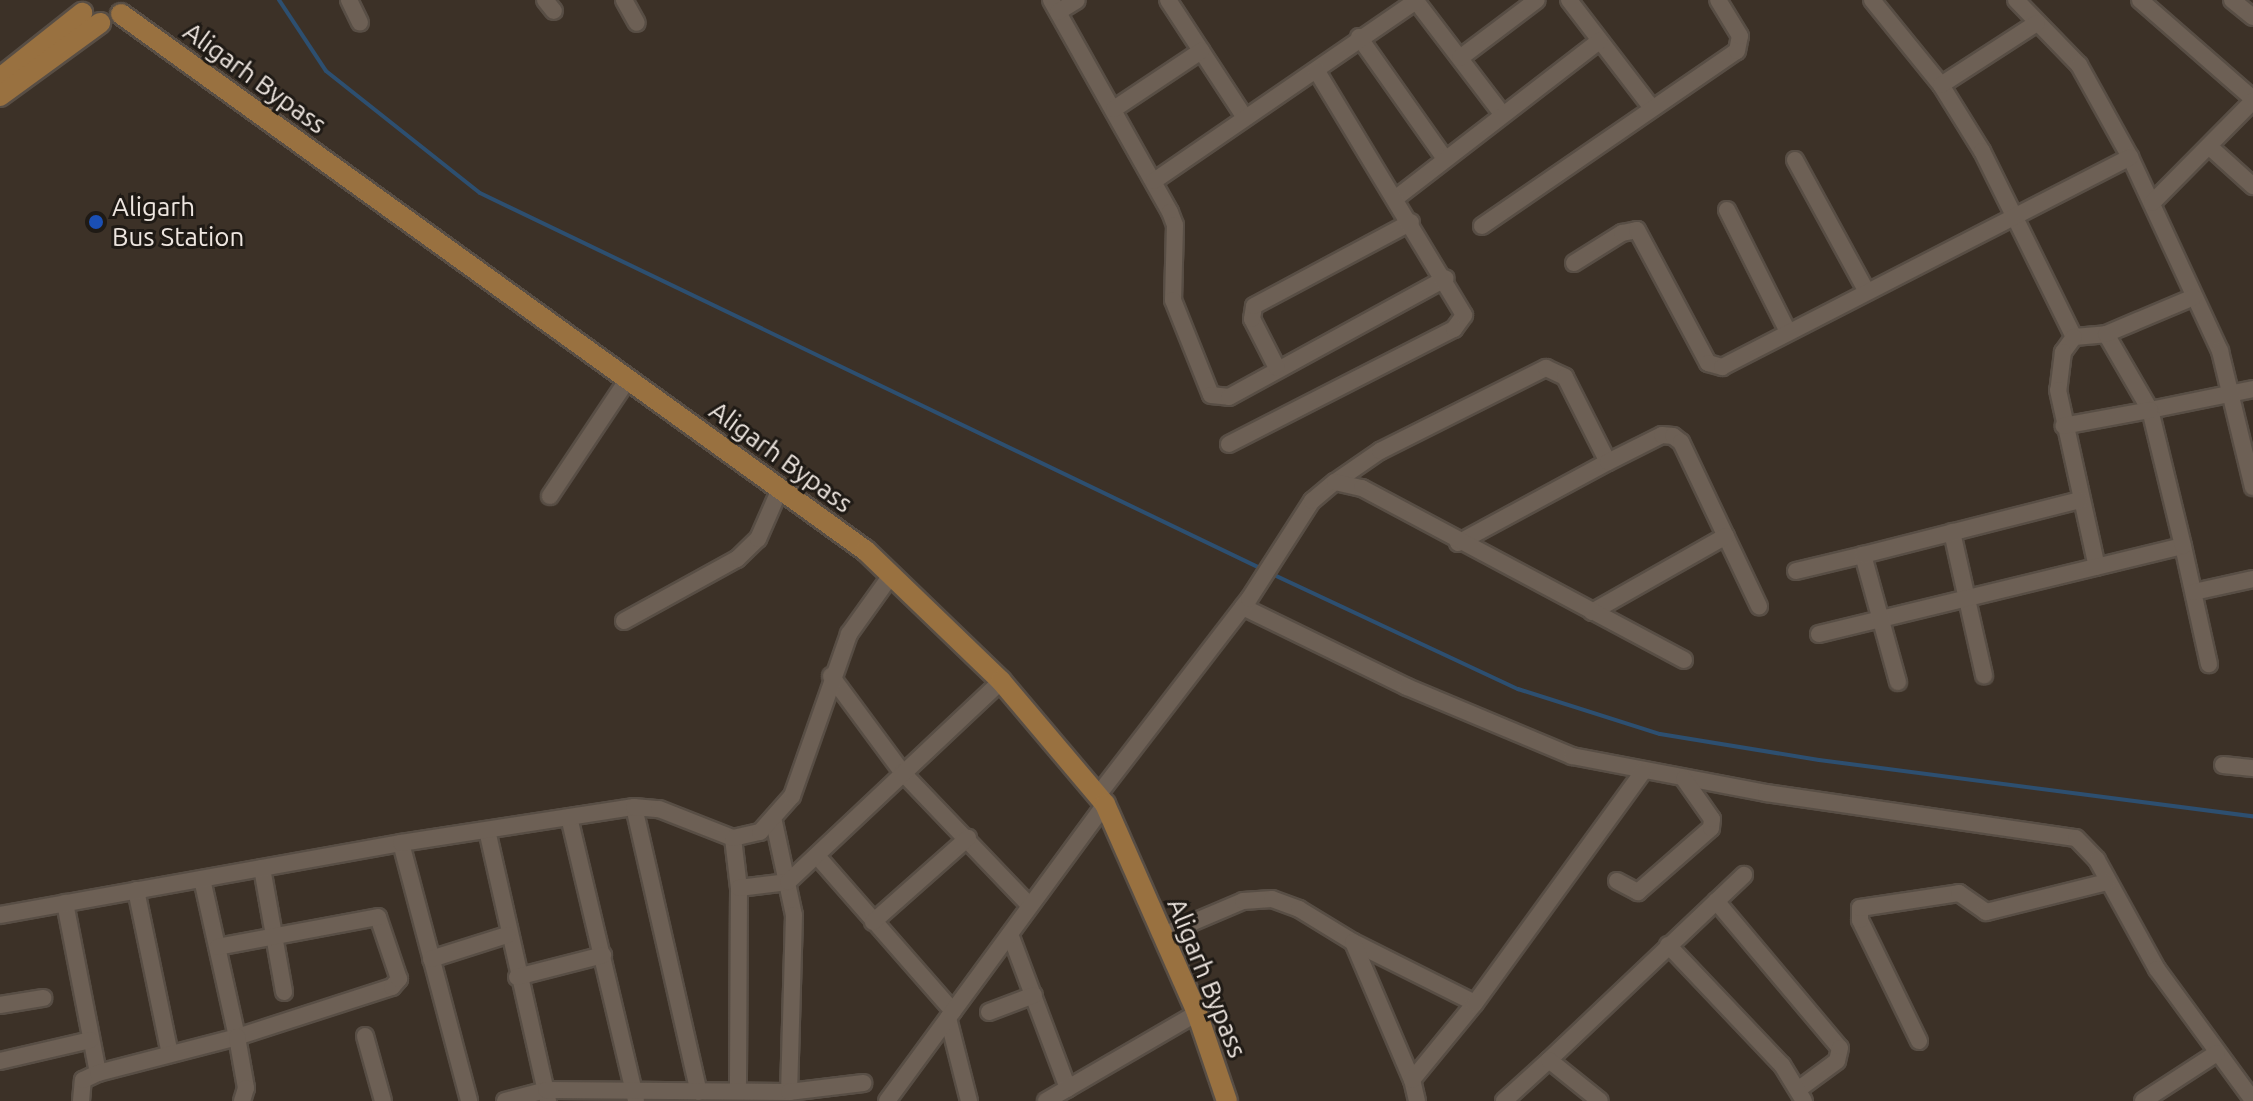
<!DOCTYPE html>
<style>
body{margin:0}
#map{position:relative;width:2253px;height:1101px;overflow:hidden;background:#3c3127;font-family:Ubuntu,sans-serif}
div>[style]{position:absolute}
.stream>*{height:4px;margin:-2px;padding:0 2px;transform-origin:2px;border-radius:2px;background:#2d4f70}
.roads{filter:drop-shadow(2px 0 #584e45) drop-shadow(-2px 0 #584e45) drop-shadow(0 2px #584e45) drop-shadow(0 -2px #584e45)}
.minor>*{height:16px;margin:-8px;padding:0 8px;transform-origin:8px;border-radius:8px;background:#6d6055}
.major>*{height:20px;margin:-10px;padding:0 10px;transform-origin:10px;border-radius:10px;background:#997140}
.dots>*{width:22px;height:22px;translate:-50% -50%;box-sizing:border-box;border:4px solid #1f1a15;border-radius:50%}
span{translate:-50% -50%;white-space:nowrap;text-align:center;line-height:1.15;-webkit-text-stroke:6px #1f1a15;paint-order:stroke}
.street-label{font-size:26px;color:#eee6e0}
.poi-label{font-size:26px;color:#eee6e0}
.left{translate:0 -50%;text-align:left}
</style>
<div id="map">
<div class="stream">
<div style="left:279px;top:0;width:85px;rotate:56.5deg"></div>
<div style="left:326px;top:71px;width:196px;rotate:38.4deg"></div>
<div style="left:480px;top:193px;width:868px;rotate:25.68deg"></div>
<div style="left:1270px;top:573px;width:274px;rotate:25.1deg"></div>
<div style="left:1518px;top:689px;width:149px;rotate:17.6deg"></div>
<div style="left:1660px;top:734px;width:161px;rotate:9.3deg"></div>
<div style="left:1819px;top:760px;width:438px;rotate:7.4deg"></div>
</div>
<div class="roads">
<div class="minor">
<div style="left:349px;top:0;width:25px;rotate:64deg"></div>
<div style="left:545px;top:0;width:14px;rotate:51deg"></div>
<div style="left:624px;top:0;width:26px;rotate:61deg"></div>
<div style="left:1051px;top:0;width:243px;rotate:60.7deg"></div>
<div style="left:1170px;top:212px;width:14px;rotate:69deg"></div>
<div style="left:1175px;top:225px;width:75px;rotate:91.5deg"></div>
<div style="left:1173px;top:300px;width:102px;rotate:68.2deg"></div>
<div style="left:1211px;top:395px;width:18px;rotate:6deg"></div>
<div style="left:1229px;top:397px;width:247px;rotate:-28.7deg"></div>
<div style="left:1168px;top:0;width:139px;rotate:56.8deg"></div>
<div style="left:1569px;top:0;width:136px;rotate:52.5deg"></div>
<div style="left:1872px;top:0;width:109px;rotate:50.9deg"></div>
<div style="left:1941px;top:85px;width:78px;rotate:58.2deg"></div>
<div style="left:1982px;top:151px;width:208px;rotate:63.7deg"></div>
<div style="left:2074px;top:337px;width:32px;rotate:-5deg"></div>
<div style="left:2106px;top:334px;width:88px;rotate:59.9deg"></div>
<div style="left:2150px;top:410px;width:105px;rotate:-11.5deg"></div>
<div style="left:2016px;top:0;width:91px;rotate:45.9deg"></div>
<div style="left:2079px;top:65px;width:105px;rotate:61deg"></div>
<div style="left:2130px;top:157px;width:214px;rotate:65.1deg"></div>
<div style="left:2220px;top:351px;width:140px;rotate:76.4deg"></div>
<div style="left:2140px;top:0;width:150px;rotate:41.2deg"></div>
<div style="left:2232px;top:0;width:27px;rotate:39deg"></div>
<div style="left:1416px;top:1px;width:142px;rotate:52.7deg"></div>
<div style="left:1058px;top:12px;width:22px;rotate:-32deg"></div>
<div style="left:1359px;top:37px;width:149px;rotate:54.8deg"></div>
<div style="left:1460px;top:58px;width:96px;rotate:-37deg"></div>
<div style="left:1941px;top:85px;width:114px;rotate:-32.9deg"></div>
<div style="left:1114px;top:109px;width:105px;rotate:-33.7deg"></div>
<div style="left:2211px;top:148px;width:57px;rotate:42.1deg"></div>
<div style="left:1795px;top:160px;width:150px;rotate:61.4deg"></div>
<div style="left:1154px;top:181px;width:319px;rotate:-34.5deg"></div>
<div style="left:1396px;top:198px;width:257px;rotate:-37.7deg"></div>
<div style="left:2152px;top:203px;width:144px;rotate:-45.3deg"></div>
<div style="left:1727px;top:210px;width:136px;rotate:63.4deg"></div>
<div style="left:1482px;top:226px;width:309px;rotate:-34.5deg"></div>
<div style="left:1737px;top:51px;width:15px;rotate:-79deg"></div>
<div style="left:1740px;top:36px;width:42px;rotate:-121.4deg"></div>
<div style="left:1574px;top:263px;width:57px;rotate:-32deg"></div>
<div style="left:1622px;top:233px;width:15px;rotate:-11deg"></div>
<div style="left:1637px;top:230px;width:151px;rotate:61.9deg"></div>
<div style="left:1708px;top:363px;width:15px;rotate:16deg"></div>
<div style="left:1722px;top:367px;width:459px;rotate:-27.2deg"></div>
<div style="left:2106px;top:334px;width:95px;rotate:-22.8deg"></div>
<div style="left:2074px;top:337px;width:19px;rotate:126deg"></div>
<div style="left:2063px;top:352px;width:38px;rotate:97deg"></div>
<div style="left:2058px;top:390px;width:181px;rotate:77.6deg"></div>
<div style="left:1277px;top:368px;width:55px;rotate:-117deg"></div>
<div style="left:1252px;top:319px;width:13px;rotate:-81deg"></div>
<div style="left:1254px;top:306px;width:178px;rotate:-28.1deg"></div>
<div style="left:1229px;top:444px;width:253px;rotate:-27.1deg"></div>
<div style="left:1454px;top:329px;width:17px;rotate:-54deg"></div>
<div style="left:1464px;top:315px;width:286px;rotate:-121.1deg"></div>
<div style="left:1335px;top:482px;width:55px;rotate:-34.6deg"></div>
<div style="left:1380px;top:451px;width:186px;rotate:-26.6deg"></div>
<div style="left:1546px;top:368px;width:21px;rotate:25deg"></div>
<div style="left:1565px;top:377px;width:95px;rotate:63.2deg"></div>
<div style="left:550px;top:496px;width:141px;rotate:-56.3deg"></div>
<div style="left:1952px;top:532px;width:147px;rotate:77.4deg"></div>
<div style="left:1458px;top:543px;width:170px;rotate:-28.4deg"></div>
<div style="left:1608px;top:462px;width:60px;rotate:-26.6deg"></div>
<div style="left:1662px;top:435px;width:11px;rotate:5deg"></div>
<div style="left:1673px;top:436px;width:10px;rotate:37deg"></div>
<div style="left:1681px;top:442px;width:182px;rotate:64.6deg"></div>
<div style="left:2183px;top:546px;width:121px;rotate:77.6deg"></div>
<div style="left:1796px;top:571px;width:69px;rotate:-13.4deg"></div>
<div style="left:2194px;top:592px;width:60px;rotate:-12.4deg"></div>
<div style="left:1243px;top:607px;width:182px;rotate:26deg"></div>
<div style="left:1407px;top:687px;width:179px;rotate:22.7deg"></div>
<div style="left:1572px;top:756px;width:197px;rotate:10.8deg"></div>
<div style="left:1766px;top:793px;width:313px;rotate:8.3deg"></div>
<div style="left:2076px;top:838px;width:30px;rotate:46deg"></div>
<div style="left:2097px;top:860px;width:124px;rotate:61.2deg"></div>
<div style="left:2157px;top:969px;width:162px;rotate:53.8deg"></div>
<div style="left:1592px;top:612px;width:154px;rotate:-29.6deg"></div>
<div style="left:624px;top:621px;width:129px;rotate:-28.8deg"></div>
<div style="left:737px;top:559px;width:29px;rotate:-44deg"></div>
<div style="left:758px;top:539px;width:55px;rotate:-66.3deg"></div>
<div style="left:1819px;top:634px;width:374px;rotate:-13.6deg"></div>
<div style="left:2183px;top:546px;width:140px;rotate:-103.6deg"></div>
<div style="left:2150px;top:410px;width:88px;rotate:169.6deg"></div>
<div style="left:831px;top:676px;width:119px;rotate:53.5deg"></div>
<div style="left:902px;top:772px;width:185px;rotate:46.3deg"></div>
<div style="left:1898px;top:682px;width:132px;rotate:-105.4deg"></div>
<div style="left:1863px;top:555px;width:224px;rotate:-14.2deg"></div>
<div style="left:2223px;top:765px;width:30px;rotate:6deg"></div>
<div style="left:1098px;top:795px;width:247px;rotate:-52.4deg"></div>
<div style="left:1249px;top:599px;width:117px;rotate:-57.3deg"></div>
<div style="left:1312px;top:501px;width:30px;rotate:-40deg"></div>
<div style="left:1335px;top:482px;width:28px;rotate:13deg"></div>
<div style="left:1362px;top:488px;width:365px;rotate:28.1deg"></div>
<div style="left:634px;top:807px;width:292px;rotate:77.2deg"></div>
<div style="left:569px;top:817px;width:291px;rotate:76.7deg"></div>
<div style="left:774px;top:822px;width:95px;rotate:77.9deg"></div>
<div style="left:794px;top:915px;width:177px;rotate:91.6deg"></div>
<div style="left:487px;top:830px;width:278px;rotate:77.3deg"></div>
<div style="left:733px;top:838px;width:50px;rotate:83.2deg"></div>
<div style="left:739px;top:888px;width:203px;rotate:90.3deg"></div>
<div style="left:401px;top:843px;width:267px;rotate:75.2deg"></div>
<div style="left:818px;top:857px;width:205px;rotate:48.8deg"></div>
<div style="left:262px;top:868px;width:126px;rotate:79.9deg"></div>
<div style="left:202px;top:879px;width:162px;rotate:77.5deg"></div>
<div style="left:237px;top:1037px;width:163px;rotate:-17.9deg"></div>
<div style="left:392px;top:987px;width:11px;rotate:-49deg"></div>
<div style="left:399px;top:979px;width:65px;rotate:-108.7deg"></div>
<div style="left:378px;top:917px;width:163px;rotate:169.4deg"></div>
<div style="left:1617px;top:881px;width:24px;rotate:28deg"></div>
<div style="left:1638px;top:892px;width:97px;rotate:-41.2deg"></div>
<div style="left:1711px;top:828px;width:9px;rotate:-84deg"></div>
<div style="left:1712px;top:819px;width:49px;rotate:-125deg"></div>
<div style="left:739px;top:888px;width:49px;rotate:-7deg"></div>
<div style="left:788px;top:882px;width:293px;rotate:-43.3deg"></div>
<div style="left:136px;top:890px;width:167px;rotate:78.3deg"></div>
<div style="left:1716px;top:901px;width:192px;rotate:49.9deg"></div>
<div style="left:1840px;top:1048px;width:13px;rotate:103deg"></div>
<div style="left:1837px;top:1061px;width:47px;rotate:143.6deg"></div>
<div style="left:65px;top:903px;width:173px;rotate:79deg"></div>
<div style="left:0;top:915px;width:407px;rotate:-10.2deg"></div>
<div style="left:401px;top:843px;width:236px;rotate:-8.8deg"></div>
<div style="left:634px;top:807px;width:25px;rotate:5deg"></div>
<div style="left:659px;top:809px;width:79px;rotate:21.4deg"></div>
<div style="left:733px;top:838px;width:28px;rotate:-13deg"></div>
<div style="left:760px;top:832px;width:48px;rotate:-48.4deg"></div>
<div style="left:792px;top:796px;width:172px;rotate:-70.6deg"></div>
<div style="left:849px;top:634px;width:74px;rotate:-54.4deg"></div>
<div style="left:873px;top:922px;width:127px;rotate:-41.5deg"></div>
<div style="left:1010px;top:934px;width:165px;rotate:69.4deg"></div>
<div style="left:1163px;top:935px;width:87px;rotate:-23deg"></div>
<div style="left:1243px;top:901px;width:29px;rotate:-4deg"></div>
<div style="left:1272px;top:899px;width:29px;rotate:20deg"></div>
<div style="left:1299px;top:909px;width:63px;rotate:31.4deg"></div>
<div style="left:1353px;top:942px;width:136px;rotate:26.6deg"></div>
<div style="left:1353px;top:942px;width:150px;rotate:66.9deg"></div>
<div style="left:1668px;top:945px;width:166px;rotate:46.5deg"></div>
<div style="left:1782px;top:1065px;width:42px;rotate:58.6deg"></div>
<div style="left:431px;top:959px;width:80px;rotate:-17.5deg"></div>
<div style="left:517px;top:977px;width:89px;rotate:-14.3deg"></div>
<div style="left:0;top:1005px;width:44px;rotate:-9.2deg"></div>
<div style="left:989px;top:1012px;width:48px;rotate:-20.7deg"></div>
<div style="left:948px;top:1018px;width:86px;rotate:75.8deg"></div>
<div style="left:365px;top:1036px;width:67px;rotate:74.5deg"></div>
<div style="left:1919px;top:1041px;width:135px;rotate:-116deg"></div>
<div style="left:1860px;top:920px;width:12px;rotate:-90deg"></div>
<div style="left:1860px;top:908px;width:100px;rotate:-8.6deg"></div>
<div style="left:1959px;top:893px;width:33px;rotate:35deg"></div>
<div style="left:1986px;top:912px;width:125px;rotate:-13.9deg"></div>
<div style="left:1549px;top:1060px;width:269px;rotate:-43.5deg"></div>
<div style="left:0;top:1061px;width:93px;rotate:-13deg"></div>
<div style="left:81px;top:1101px;width:21px;rotate:-85deg"></div>
<div style="left:83px;top:1080px;width:17px;rotate:-25deg"></div>
<div style="left:98px;top:1073px;width:144px;rotate:-14.5deg"></div>
<div style="left:237px;top:1037px;width:52px;rotate:80deg"></div>
<div style="left:246px;top:1088px;width:14px;rotate:107deg"></div>
<div style="left:505px;top:1101px;width:42px;rotate:-15deg"></div>
<div style="left:546px;top:1090px;width:243px;rotate:0.5deg"></div>
<div style="left:789px;top:1092px;width:75px;rotate:-6.9deg"></div>
<div style="left:887px;top:1101px;width:368px;rotate:-53.7deg"></div>
<div style="left:1046px;top:1101px;width:175px;rotate:-30.2deg"></div>
<div style="left:1417px;top:1101px;width:22px;rotate:-103deg"></div>
<div style="left:1412px;top:1080px;width:99px;rotate:-50.7deg"></div>
<div style="left:1475px;top:1003px;width:286px;rotate:-54deg"></div>
<div style="left:1504px;top:1101px;width:61px;rotate:-42.3deg"></div>
<div style="left:1549px;top:1060px;width:65px;rotate:38.8deg"></div>
<div style="left:2143px;top:1101px;width:88px;rotate:-33deg"></div>
</div>
<div class="major">
<div style="left:121px;top:14px;width:918px;rotate:35.78deg"></div>
<div style="left:866px;top:551px;width:187px;rotate:43.9deg"></div>
<div style="left:1001px;top:681px;width:161px;rotate:49.8deg"></div>
<div style="left:1105px;top:804px;width:228px;rotate:66.2deg"></div>
<div style="left:1197px;top:1013px;width:93px;rotate:71.2deg"></div>
<div style="left:0;top:78px;width:105px;rotate:-38.4deg"></div>
<div style="left:0;top:96px;width:124px;rotate:-36.1deg"></div>
</div>
</div>
<div class="dots">
<div style="left:96px;top:222px;background:#1a4fb4"></div>
</div>
<div class="street-label">
<span style="left:255px;top:78px;rotate:36deg">Aligarh Bypass</span>
<span style="left:781px;top:457px;rotate:36deg">Aligarh Bypass</span>
<span style="left:1207px;top:978px;rotate:68deg">Aligarh Bypass</span>
</div>
<div class="poi-label">
<span class="left" style="left:112px;top:222px">Aligarh<br>Bus Station</span>
</div>
</div>
